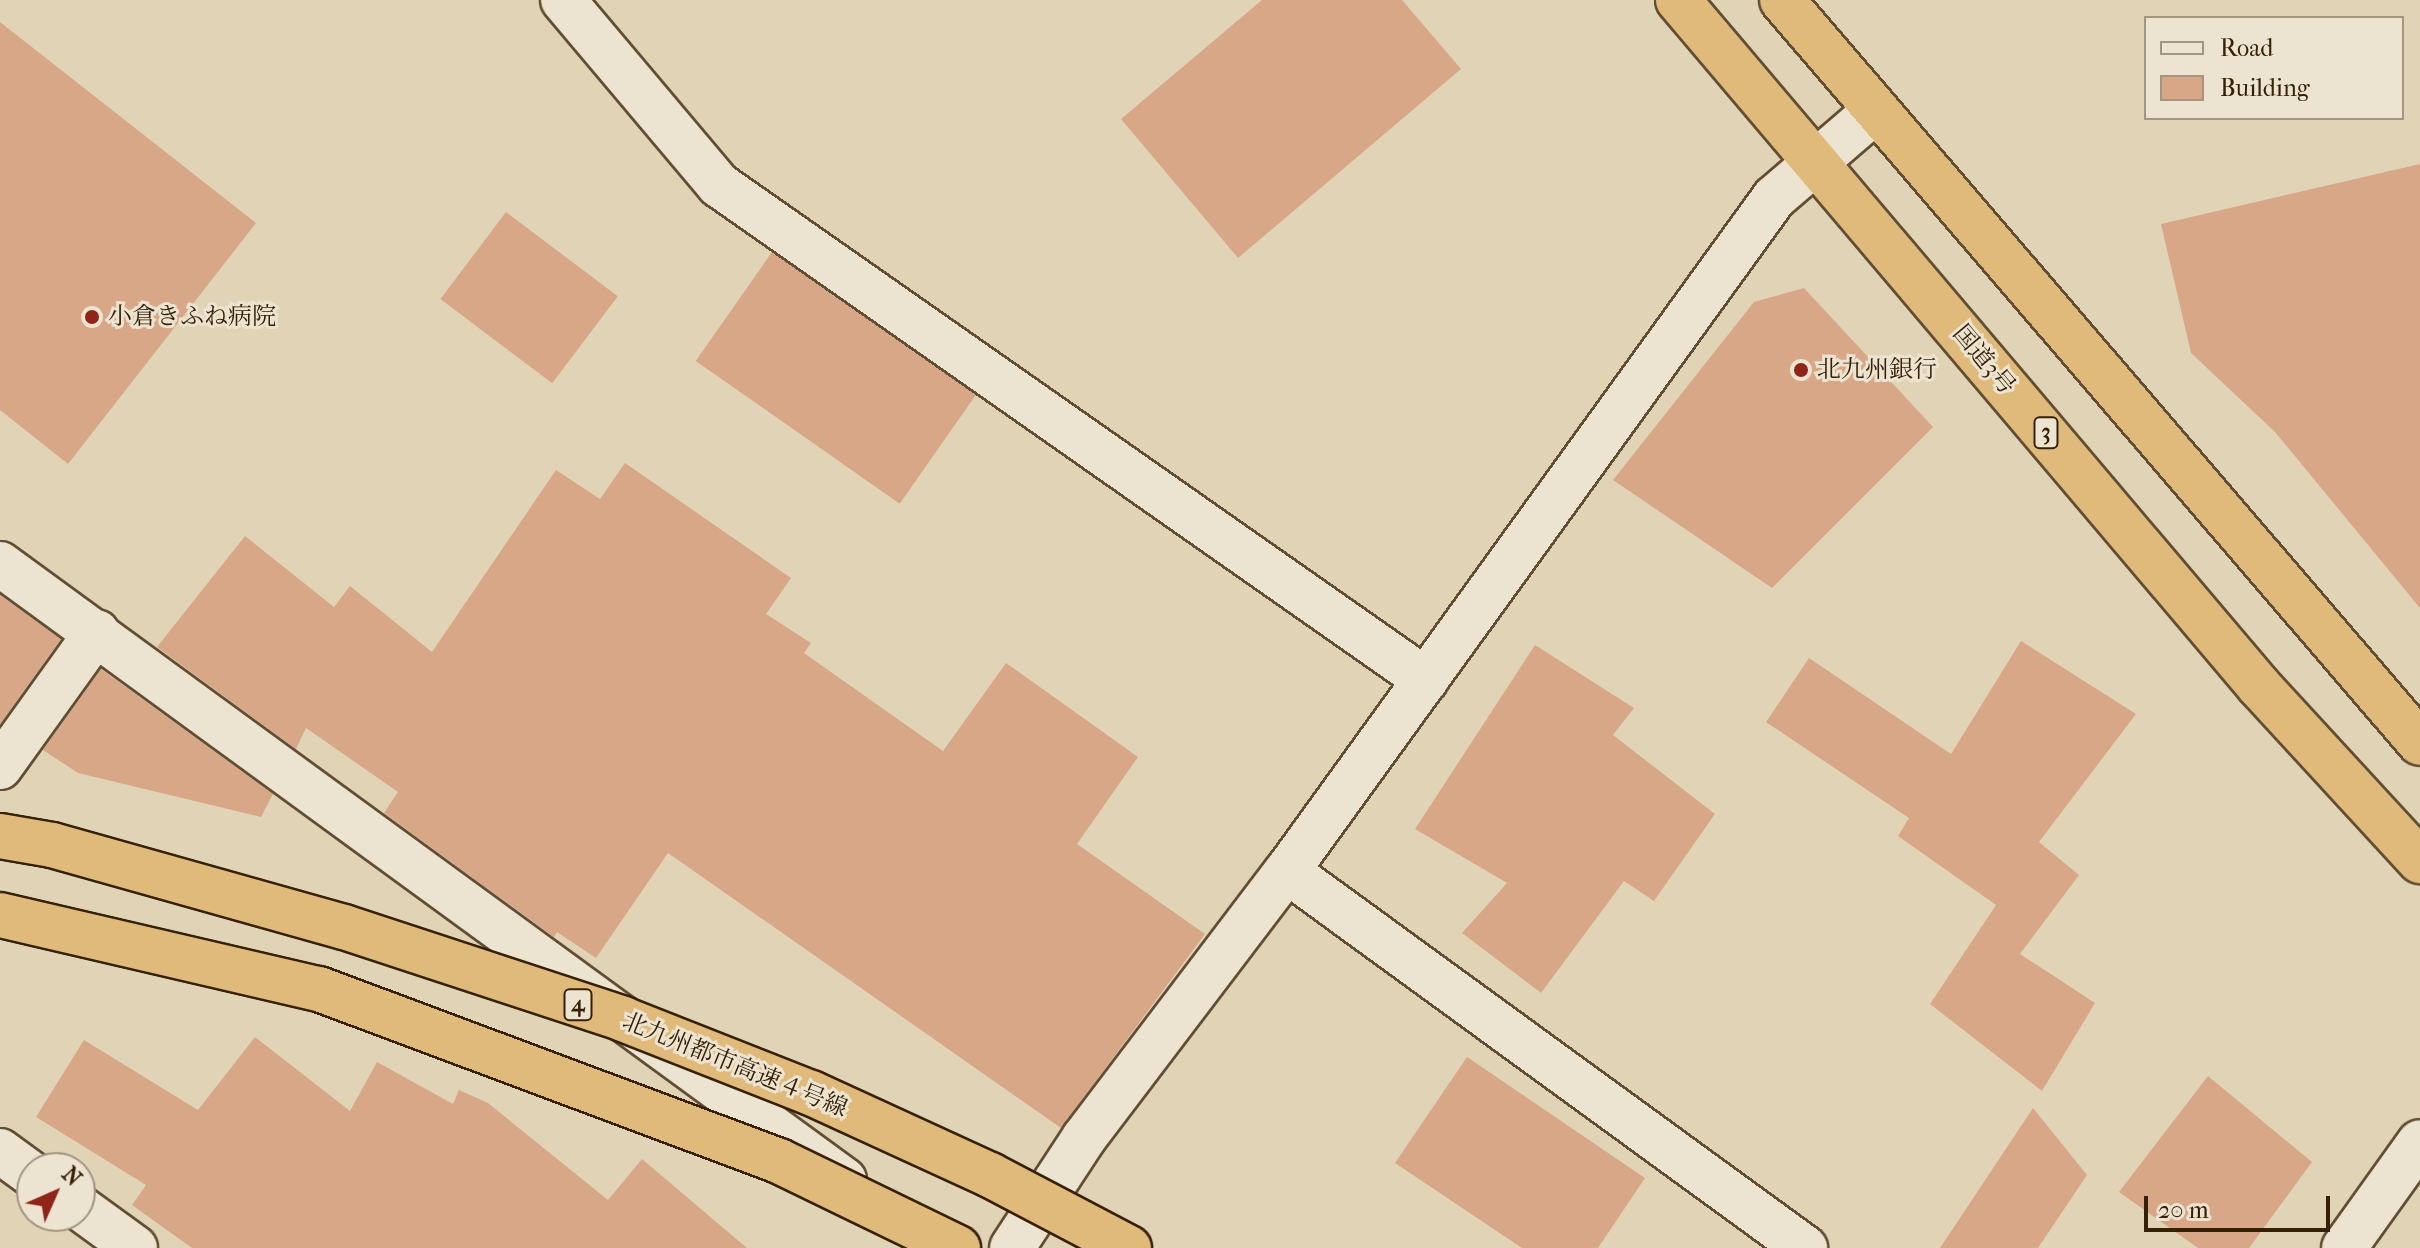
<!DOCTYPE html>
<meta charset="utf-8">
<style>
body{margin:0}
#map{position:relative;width:2420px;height:1248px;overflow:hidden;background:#e1d4b6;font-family:"IM FELL French Canon","Noto Serif JP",serif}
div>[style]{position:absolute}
.building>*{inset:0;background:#d8a788;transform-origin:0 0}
.roads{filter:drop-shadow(2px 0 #614e33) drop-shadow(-2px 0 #614e33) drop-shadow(0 2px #614e33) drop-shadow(0 -2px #614e33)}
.street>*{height:44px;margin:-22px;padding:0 22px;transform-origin:22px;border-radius:22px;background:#ece3d0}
.highway>*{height:44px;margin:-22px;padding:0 22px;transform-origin:22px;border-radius:22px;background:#e0ba7b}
.bridges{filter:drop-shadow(2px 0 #362107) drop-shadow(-2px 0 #362107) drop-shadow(0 2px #362107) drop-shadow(0 -2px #362107)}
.highway-bridge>*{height:44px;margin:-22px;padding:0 22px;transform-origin:22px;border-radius:22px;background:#e0ba7b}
.dots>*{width:22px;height:22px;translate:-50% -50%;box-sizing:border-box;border:4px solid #ece3d0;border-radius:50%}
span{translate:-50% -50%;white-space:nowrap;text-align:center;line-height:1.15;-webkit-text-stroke:6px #ece3d0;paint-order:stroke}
.shield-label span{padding:2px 6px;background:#ece3d0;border:2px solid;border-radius:6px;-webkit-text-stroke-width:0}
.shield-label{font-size:22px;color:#362107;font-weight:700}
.poi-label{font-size:24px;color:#362107}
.left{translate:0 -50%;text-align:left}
.street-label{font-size:24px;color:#362107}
.legend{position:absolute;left:2144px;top:16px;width:260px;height:104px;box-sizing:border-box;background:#ece3d0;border:2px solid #a39580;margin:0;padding:10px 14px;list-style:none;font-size:24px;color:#362107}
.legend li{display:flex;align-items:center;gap:16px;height:40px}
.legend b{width:40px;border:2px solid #a39580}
.north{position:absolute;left:16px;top:1152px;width:80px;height:80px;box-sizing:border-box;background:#ece3d0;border:2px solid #a39580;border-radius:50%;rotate:45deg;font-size:22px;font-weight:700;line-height:32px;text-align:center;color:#362107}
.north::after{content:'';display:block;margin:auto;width:28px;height:36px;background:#8f2418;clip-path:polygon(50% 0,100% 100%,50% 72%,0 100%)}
.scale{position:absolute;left:2144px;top:1196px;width:186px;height:36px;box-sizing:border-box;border:4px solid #362107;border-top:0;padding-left:10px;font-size:24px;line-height:28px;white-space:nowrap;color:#362107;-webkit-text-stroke:6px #ece3d0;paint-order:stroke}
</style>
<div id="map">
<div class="building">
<div style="clip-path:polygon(1262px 0,1402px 0,1461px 69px,1238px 258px,1121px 119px)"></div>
<div style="clip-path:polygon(0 22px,256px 223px,68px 464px,0 410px)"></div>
<div style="clip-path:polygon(2420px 164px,2420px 608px,2275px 432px,2191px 353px,2161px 224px)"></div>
<div style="left:506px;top:212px;width:140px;height:109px;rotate:37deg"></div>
<div style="left:772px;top:252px;width:249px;height:133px;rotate:35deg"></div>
<div style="clip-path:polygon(1804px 288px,1933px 427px,1772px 588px,1613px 480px,1754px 302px)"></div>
<div style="clip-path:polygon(625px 463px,791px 578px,766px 614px,811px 643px,804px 653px,943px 751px,1006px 663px,1138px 757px,1077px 844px,1205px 934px,1061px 1128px,668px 853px,596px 958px,557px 932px,554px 937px,384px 813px,398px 792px,306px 728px,296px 749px,157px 647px,245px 536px,334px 607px,350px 586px,432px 652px,556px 470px,600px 499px)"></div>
<div style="clip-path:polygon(0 595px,61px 639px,1px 723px,0 723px)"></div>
<div style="clip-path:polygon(2021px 641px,2136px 714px,2039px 842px,2079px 875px,2020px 954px,2095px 1003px,2042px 1091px,1930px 1004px,1996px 905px,1898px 836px,1909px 818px,1766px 722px,1809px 658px,1951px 754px)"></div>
<div style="clip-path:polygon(1535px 645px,1634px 708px,1613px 735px,1715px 814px,1654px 901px,1624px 881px,1541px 993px,1462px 933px,1507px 883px,1415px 829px)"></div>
<div style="clip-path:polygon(101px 669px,273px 794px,261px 817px,78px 773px,43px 750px)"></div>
<div style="clip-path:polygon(255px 1037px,350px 1111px,377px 1062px,453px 1104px,459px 1090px,488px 1103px,608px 1200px,642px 1159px,747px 1248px,192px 1248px,132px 1205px,146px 1185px,36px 1117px,84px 1040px,198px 1110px)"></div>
<div style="clip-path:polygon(1467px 1057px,1645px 1178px,1598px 1248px,1522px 1248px,1395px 1163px)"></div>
<div style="clip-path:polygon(2208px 1076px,2312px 1162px,2249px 1248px,2198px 1248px,2119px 1192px)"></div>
<div style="clip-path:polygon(2033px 1108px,2087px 1175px,2038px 1248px,1940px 1248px)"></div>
</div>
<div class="roads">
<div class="street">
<div style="left:563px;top:0;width:242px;rotate:49.9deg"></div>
<div style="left:719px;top:185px;width:863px;rotate:35deg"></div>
<div style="left:0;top:564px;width:1045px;rotate:36.12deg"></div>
<div style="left:0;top:767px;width:166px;rotate:-54.3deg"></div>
<div style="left:1287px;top:871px;width:641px;rotate:36.05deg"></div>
<div style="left:0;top:1151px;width:39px;rotate:36deg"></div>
<div style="left:80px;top:1208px;width:68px;rotate:36deg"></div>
<div style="left:1012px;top:1248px;width:131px;rotate:-56.8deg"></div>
<div style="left:1084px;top:1138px;width:335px;rotate:-52.8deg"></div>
<div style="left:1287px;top:871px;width:831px;rotate:-54.11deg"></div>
<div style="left:1774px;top:198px;width:133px;rotate:-40.7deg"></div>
<div style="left:2344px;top:1248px;width:130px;rotate:-54.4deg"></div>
</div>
<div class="highway">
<div style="left:1678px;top:0;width:899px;rotate:49.74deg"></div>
<div style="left:2259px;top:686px;width:238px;rotate:47.4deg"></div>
<div style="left:1782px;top:0;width:979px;rotate:49.35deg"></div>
</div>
</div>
<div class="bridges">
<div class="highway-bridge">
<div style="left:0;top:836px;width:53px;rotate:9.8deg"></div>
<div style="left:52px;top:845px;width:303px;rotate:15.7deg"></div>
<div style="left:344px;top:927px;width:294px;rotate:18.2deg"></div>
<div style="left:623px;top:1019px;width:202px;rotate:21.5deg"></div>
<div style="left:811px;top:1093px;width:197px;rotate:24.6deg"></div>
<div style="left:990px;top:1175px;width:157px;rotate:27.7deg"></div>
<div style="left:0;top:915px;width:327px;rotate:13.1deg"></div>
<div style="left:319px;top:989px;width:491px;rotate:20.5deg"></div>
<div style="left:779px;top:1161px;width:199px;rotate:25.9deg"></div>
</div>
</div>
<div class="dots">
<div style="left:92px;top:317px;background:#8f2418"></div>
<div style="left:1801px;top:370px;background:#8f2418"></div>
</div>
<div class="shield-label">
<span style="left:2046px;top:433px">3</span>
<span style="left:578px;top:1005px">4</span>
</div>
<div class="poi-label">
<span class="left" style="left:108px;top:317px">小倉きふね病院</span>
<span class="left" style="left:1817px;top:370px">北九州銀行</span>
</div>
<div class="street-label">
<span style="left:1984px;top:360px;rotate:50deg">国道3号</span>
<span style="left:735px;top:1065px;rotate:22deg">北九州都市高速４号線</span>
</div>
<ul class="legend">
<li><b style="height:10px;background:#ece3d0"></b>Road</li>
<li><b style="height:22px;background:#d8a788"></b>Building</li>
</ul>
<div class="north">N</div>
<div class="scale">20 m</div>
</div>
